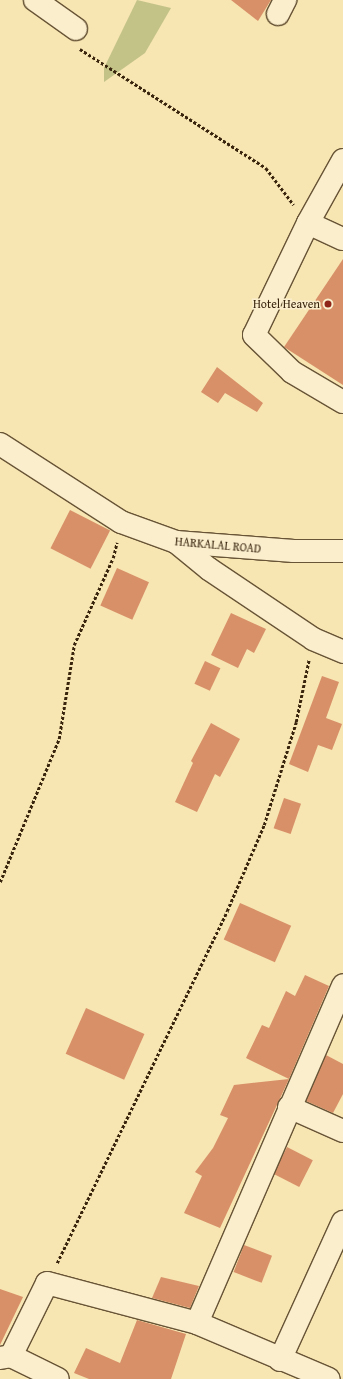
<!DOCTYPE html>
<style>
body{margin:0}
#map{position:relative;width:343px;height:1379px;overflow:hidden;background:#f7e5b2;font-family:"Gentium Book Plus",serif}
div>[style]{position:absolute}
.green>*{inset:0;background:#c3c388}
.building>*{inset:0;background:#d89068;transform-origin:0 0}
.path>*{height:2.5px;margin-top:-1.25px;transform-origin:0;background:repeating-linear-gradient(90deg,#39240d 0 3px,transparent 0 5px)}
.roads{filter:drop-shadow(1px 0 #685436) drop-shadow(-1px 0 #685436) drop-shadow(0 1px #685436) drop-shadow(0 -1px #685436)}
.minor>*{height:22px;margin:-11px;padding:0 11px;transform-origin:11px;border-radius:11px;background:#faeecd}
.dots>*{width:11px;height:11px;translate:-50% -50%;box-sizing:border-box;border:2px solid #faeecd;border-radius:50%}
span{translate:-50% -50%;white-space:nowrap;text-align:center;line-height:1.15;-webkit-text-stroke:3px #faeecd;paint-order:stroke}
.poi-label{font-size:12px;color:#39240d}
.right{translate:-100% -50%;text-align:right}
.street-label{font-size:12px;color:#39240d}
</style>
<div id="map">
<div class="green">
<div style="clip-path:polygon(137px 0,171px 8px,145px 53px,104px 82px,104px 68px)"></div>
</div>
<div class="building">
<div style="clip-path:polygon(231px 0,271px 0,258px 21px)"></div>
<div style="clip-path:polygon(343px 259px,343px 385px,284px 347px)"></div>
<div style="clip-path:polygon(217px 367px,263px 403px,257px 412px,225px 393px,218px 403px,201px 392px)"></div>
<div style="left:70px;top:510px;width:45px;height:43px;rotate:27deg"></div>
<div style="left:117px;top:568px;width:35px;height:41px;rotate:24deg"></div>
<div style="clip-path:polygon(231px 613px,266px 629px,254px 653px,247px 649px,238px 668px,211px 655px)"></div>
<div style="left:205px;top:661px;width:17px;height:25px;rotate:25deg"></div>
<div style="clip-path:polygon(322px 676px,339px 682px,326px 718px,342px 724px,332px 750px,318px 745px,308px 772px,289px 764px)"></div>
<div style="clip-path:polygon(211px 723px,240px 739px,220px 777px,215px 774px,197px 812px,175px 802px,193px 763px,191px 761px)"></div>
<div style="left:284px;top:798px;width:18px;height:32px;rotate:19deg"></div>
<div style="left:240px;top:903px;width:56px;height:40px;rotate:24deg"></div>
<div style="clip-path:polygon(305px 975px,329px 986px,289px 1079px,246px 1058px,262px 1025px,269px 1028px,286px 991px,295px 996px)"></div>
<div style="left:86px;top:1008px;width:64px;height:50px;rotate:24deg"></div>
<div style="clip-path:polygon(326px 1055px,343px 1064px,343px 1094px,333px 1113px,306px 1101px)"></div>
<div style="clip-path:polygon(289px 1079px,220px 1228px,184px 1213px,202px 1176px,195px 1172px,213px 1148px,228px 1118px,220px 1115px,234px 1085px)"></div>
<div style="left:287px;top:1147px;width:29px;height:30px;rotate:27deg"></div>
<div style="left:244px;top:1245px;width:30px;height:29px;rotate:21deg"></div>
<div style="clip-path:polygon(161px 1277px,199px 1286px,190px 1308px,152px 1298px)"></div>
<div style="clip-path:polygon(0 1289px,23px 1297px,0 1345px)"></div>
<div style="clip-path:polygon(137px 1320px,186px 1334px,171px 1379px,89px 1379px,74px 1373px,86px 1348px,120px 1363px)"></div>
</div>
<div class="path">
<div style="left:80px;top:49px;width:221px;rotate:32.6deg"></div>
<div style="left:266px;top:168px;width:46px;rotate:52.9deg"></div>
<div style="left:0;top:882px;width:155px;rotate:-67.6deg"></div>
<div style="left:59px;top:739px;width:95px;rotate:-80.9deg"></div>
<div style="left:74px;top:645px;width:95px;rotate:-65.9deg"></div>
<div style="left:113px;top:558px;width:16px;rotate:-76deg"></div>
<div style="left:57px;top:1263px;width:391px;rotate:-64.2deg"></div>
<div style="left:227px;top:911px;width:94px;rotate:-66.7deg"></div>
<div style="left:264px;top:825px;width:108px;rotate:-72.7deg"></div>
<div style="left:296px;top:722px;width:64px;rotate:-78.3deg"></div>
</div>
<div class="roads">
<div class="minor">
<div style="left:35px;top:0;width:50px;rotate:35.3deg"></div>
<div style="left:278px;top:14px;width:16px;rotate:-63deg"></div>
<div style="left:343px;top:160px;width:72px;rotate:119.1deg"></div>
<div style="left:308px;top:223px;width:124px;rotate:115.7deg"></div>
<div style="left:254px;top:335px;width:53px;rotate:44.2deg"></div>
<div style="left:292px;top:372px;width:59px;rotate:30.5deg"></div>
<div style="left:308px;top:223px;width:38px;rotate:25deg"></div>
<div style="left:0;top:444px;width:144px;rotate:32.8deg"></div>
<div style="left:121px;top:522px;width:59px;rotate:20deg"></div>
<div style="left:176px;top:542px;width:118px;rotate:4.4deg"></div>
<div style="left:294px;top:551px;width:49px"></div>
<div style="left:176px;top:542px;width:43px;rotate:39.3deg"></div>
<div style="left:209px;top:569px;width:125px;rotate:33.9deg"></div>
<div style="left:313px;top:639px;width:33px;rotate:23deg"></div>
<div style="left:289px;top:1107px;width:59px;rotate:24deg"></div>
<div style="left:197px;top:1323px;width:368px;rotate:-66.6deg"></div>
<div style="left:11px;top:1356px;width:81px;rotate:-63.7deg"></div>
<div style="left:47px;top:1283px;width:155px;rotate:14.9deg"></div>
<div style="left:197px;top:1323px;width:143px;rotate:23deg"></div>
<div style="left:0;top:1358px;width:11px;rotate:-10deg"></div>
<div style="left:11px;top:1356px;width:52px;rotate:26.1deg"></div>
<div style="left:280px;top:1360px;width:152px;rotate:-65.5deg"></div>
</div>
</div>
<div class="dots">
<div style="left:328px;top:304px;background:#8f2418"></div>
</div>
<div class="poi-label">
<span class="right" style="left:320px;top:304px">Hotel Heaven</span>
</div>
<div class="street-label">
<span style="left:218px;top:545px;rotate:5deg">HARKALAL ROAD</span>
</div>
</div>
